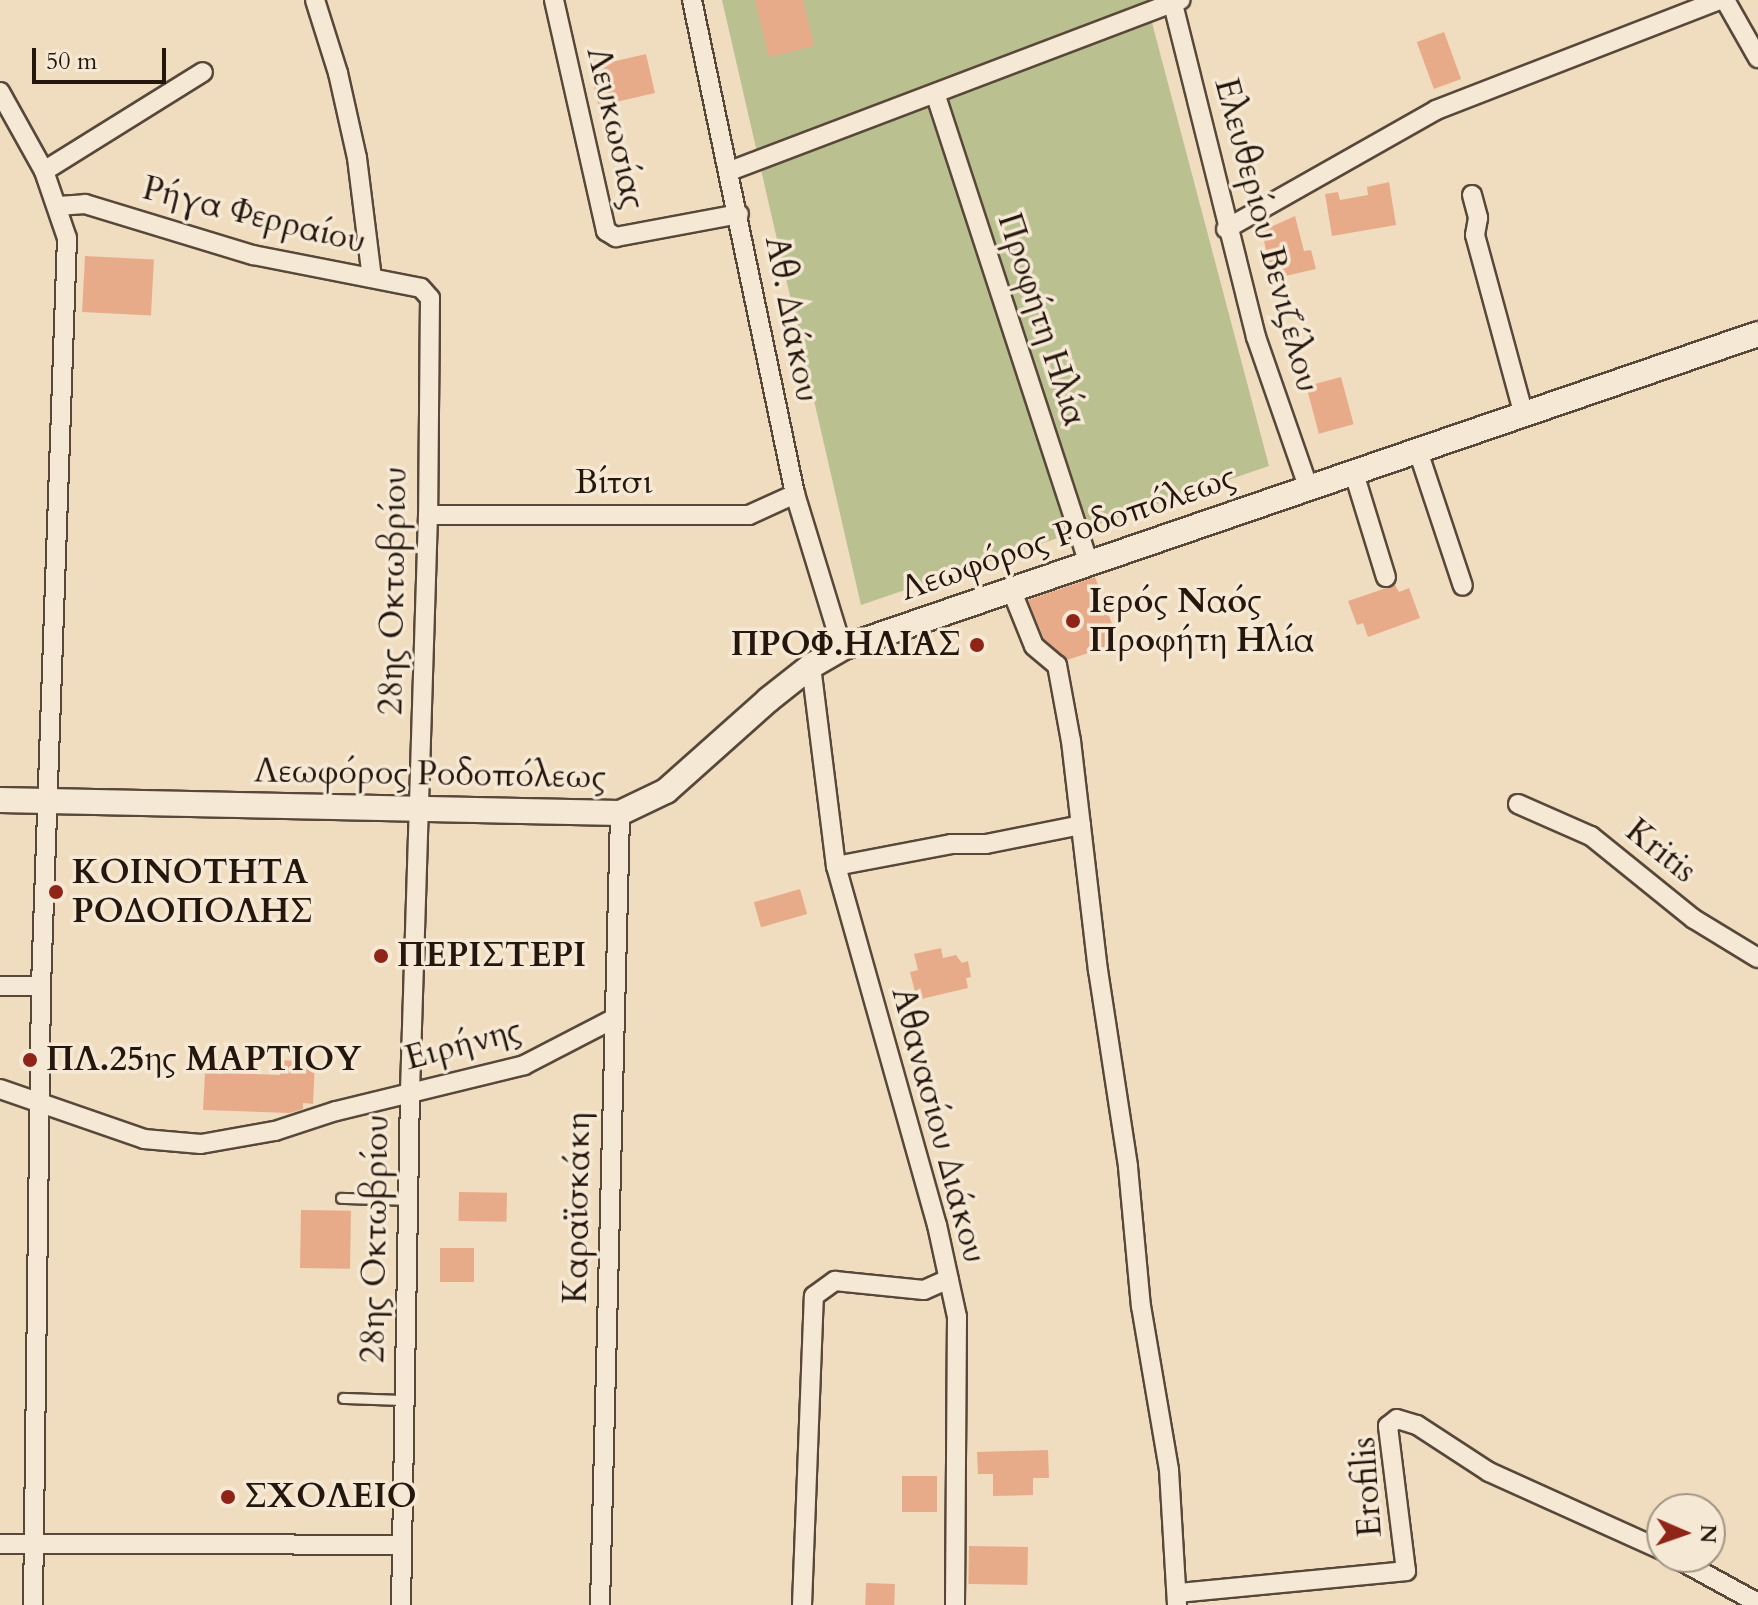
<!DOCTYPE html>
<meta charset="utf-8">
<style>
body{margin:0}
#map{position:relative;width:1758px;height:1605px;overflow:hidden;background:#f0ddbf;font-family:Cardo,serif}
div>[style]{position:absolute}
.green>*{inset:0;background:#bbc091}
.building>*{inset:0;background:#e8ab8a;transform-origin:0 0}
.roads{filter:drop-shadow(2px 0 #58483a) drop-shadow(-2px 0 #58483a) drop-shadow(0 2px #58483a) drop-shadow(0 -2px #58483a)}
.lane>*{height:9px;margin:-4.5px;padding:0 4.5px;transform-origin:4.5px;border-radius:4.5px;background:#f5e9d5}
.street>*{height:18px;margin:-9px;padding:0 9px;transform-origin:9px;border-radius:9px;background:#f5e9d5}
.secondary>*{height:24px;margin:-12px;padding:0 12px;transform-origin:12px;border-radius:12px;background:#f5e9d5}
.dots>*{width:22px;height:22px;translate:-50% -50%;box-sizing:border-box;border:4px solid #f5e9d5;border-radius:50%}
span{translate:-50% -50%;white-space:nowrap;text-align:center;line-height:1.15;-webkit-text-stroke:7px #f5e9d5;paint-order:stroke}
.street-label{font-size:34px;color:#25170e}
.poi-label{font-size:34px;color:#25170e;font-weight:700}
.left{translate:0 -50%;text-align:left}
.right{translate:-100% -50%;text-align:right}
.north{position:absolute;left:1646px;top:1493px;width:80px;height:80px;box-sizing:border-box;background:#f5e9d5;border:2px solid #a29585;border-radius:50%;rotate:92deg;font-size:22px;font-weight:700;line-height:32px;text-align:center;color:#25170e}
.north::after{content:'';display:block;margin:auto;width:28px;height:36px;background:#8f2418;clip-path:polygon(50% 0,100% 100%,50% 72%,0 100%)}
.scale{position:absolute;left:32px;top:48px;width:134px;height:36px;box-sizing:border-box;border:4px solid #25170e;border-top:0;padding-left:10px;font-size:24px;line-height:28px;white-space:nowrap;color:#25170e;-webkit-text-stroke:6px #f5e9d5;paint-order:stroke}
</style>
<div id="map">
<div class="green">
<div style="clip-path:polygon(722px 0,1146px 0,1269px 466px,861px 605px)"></div>
</div>
<div class="building">
<div style="clip-path:polygon(755px 0,803px 0,814px 46px,769px 57px)"></div>
<div style="left:1444px;top:32px;width:50px;height:29px;rotate:70deg"></div>
<div style="left:646px;top:54px;width:40px;height:58px;rotate:77deg"></div>
<div style="clip-path:polygon(1389px 182px,1396px 225px,1332px 236px,1325px 194px,1338px 192px,1340px 200px,1368px 195px,1367px 187px)"></div>
<div style="clip-path:polygon(1295px 216px,1304px 251px,1311px 250px,1316px 269px,1272px 279px,1262px 231px)"></div>
<div style="left:85px;top:256px;width:69px;height:56px;rotate:3deg"></div>
<div style="left:1341px;top:377px;width:49px;height:36px;rotate:75deg"></div>
<div style="clip-path:polygon(1095px 577px,1119px 643px,1067px 660px,1044px 639px,1028px 600px)"></div>
<div style="clip-path:polygon(1395px 585px,1399px 592px,1409px 588px,1420px 618px,1368px 637px,1363px 623px,1357px 625px,1348px 601px)"></div>
<div style="left:800px;top:889px;width:26px;height:48px;rotate:74deg"></div>
<div style="clip-path:polygon(941px 948px,943px 958px,956px 955px,962px 963px,968px 961px,971px 977px,966px 978px,968px 988px,917px 1000px,910px 972px,918px 970px,914px 954px)"></div>
<div style="clip-path:polygon(280px 1060px,315px 1062px,313px 1104px,303px 1103px,303px 1109px,290px 1113px,203px 1110px,205px 1072px,280px 1075px)"></div>
<div style="left:459px;top:1192px;width:48px;height:29px;rotate:1deg"></div>
<div style="left:301px;top:1210px;width:50px;height:58px;rotate:1deg"></div>
<div style="left:440px;top:1248px;width:34px;height:34px"></div>
<div style="clip-path:polygon(1048px 1450px,1049px 1478px,1033px 1478px,1033px 1495px,993px 1496px,993px 1474px,978px 1474px,977px 1452px)"></div>
<div style="left:902px;top:1476px;width:35px;height:36px"></div>
<div style="left:969px;top:1546px;width:59px;height:38px;rotate:1deg"></div>
<div style="left:866px;top:1583px;width:29px;height:22px;rotate:2deg"></div>
</div>
<div class="roads">
<div class="lane">
<div style="left:341px;top:1198px;width:67px;rotate:1.7deg"></div>
<div style="left:343px;top:1398px;width:61px;rotate:1.9deg"></div>
</div>
<div class="street">
<div style="left:315px;top:0;width:77px;rotate:72.5deg"></div>
<div style="left:338px;top:73px;width:87px;rotate:77.4deg"></div>
<div style="left:357px;top:158px;width:121px;rotate:82.9deg"></div>
<div style="left:554px;top:0;width:237px;rotate:77.3deg"></div>
<div style="left:606px;top:231px;width:12px;rotate:31deg"></div>
<div style="left:616px;top:237px;width:125px;rotate:-10.6deg"></div>
<div style="left:692px;top:0;width:505px;rotate:78.22deg"></div>
<div style="left:795px;top:494px;width:161px;rotate:73deg"></div>
<div style="left:1172px;top:0;width:347px;rotate:76deg"></div>
<div style="left:1256px;top:337px;width:158px;rotate:70.8deg"></div>
<div style="left:1725px;top:0;width:67px;rotate:60.4deg"></div>
<div style="left:0;top:92px;width:90px;rotate:60.9deg"></div>
<div style="left:44px;top:171px;width:71px;rotate:71.1deg"></div>
<div style="left:67px;top:238px;width:748px;rotate:91.99deg"></div>
<div style="left:41px;top:986px;width:619px;rotate:90.74deg"></div>
<div style="left:936px;top:96px;width:490px;rotate:71.9deg"></div>
<div style="left:44px;top:171px;width:187px;rotate:-31.9deg"></div>
<div style="left:730px;top:171px;width:482px;rotate:-20.8deg"></div>
<div style="left:1472px;top:195px;width:24px;rotate:75deg"></div>
<div style="left:1478px;top:218px;width:17px;rotate:100deg"></div>
<div style="left:1475px;top:235px;width:183px;rotate:74.8deg"></div>
<div style="left:58px;top:206px;width:27px;rotate:-4deg"></div>
<div style="left:85px;top:204px;width:176px;rotate:16.9deg"></div>
<div style="left:253px;top:255px;width:171px;rotate:11.1deg"></div>
<div style="left:421px;top:288px;width:13px;rotate:48deg"></div>
<div style="left:430px;top:298px;width:217px;rotate:90.5deg"></div>
<div style="left:428px;top:515px;width:576px;rotate:91.79deg"></div>
<div style="left:410px;top:1091px;width:514px;rotate:91deg"></div>
<div style="left:1226px;top:229px;width:241px;rotate:-29.5deg"></div>
<div style="left:1436px;top:110px;width:305px;rotate:-21.2deg"></div>
<div style="left:1417px;top:448px;width:145px;rotate:71.6deg"></div>
<div style="left:1353px;top:470px;width:112px;rotate:72.9deg"></div>
<div style="left:428px;top:515px;width:321px"></div>
<div style="left:749px;top:515px;width:51px;rotate:-24.5deg"></div>
<div style="left:1011px;top:589px;width:61px;rotate:68deg"></div>
<div style="left:1034px;top:646px;width:30px;rotate:40deg"></div>
<div style="left:1057px;top:665px;width:77px;rotate:79.6deg"></div>
<div style="left:1071px;top:741px;width:231px;rotate:83.3deg"></div>
<div style="left:1098px;top:970px;width:199px;rotate:81.3deg"></div>
<div style="left:1128px;top:1167px;width:140px;rotate:84.7deg"></div>
<div style="left:1141px;top:1306px;width:166px;rotate:80.3deg"></div>
<div style="left:1169px;top:1470px;width:135px;rotate:86.6deg"></div>
<div style="left:811px;top:666px;width:202px;rotate:82.9deg"></div>
<div style="left:836px;top:866px;width:373px;rotate:74.3deg"></div>
<div style="left:937px;top:1225px;width:94px;rotate:77.7deg"></div>
<div style="left:957px;top:1317px;width:288px;rotate:90.4deg"></div>
<div style="left:1518px;top:804px;width:80px;rotate:23.7deg"></div>
<div style="left:1591px;top:836px;width:132px;rotate:38.9deg"></div>
<div style="left:1694px;top:919px;width:75px;rotate:31.4deg"></div>
<div style="left:836px;top:866px;width:117px;rotate:-10.8deg"></div>
<div style="left:951px;top:844px;width:35px"></div>
<div style="left:986px;top:844px;width:97px;rotate:-11.3deg"></div>
<div style="left:0;top:986px;width:41px"></div>
<div style="left:0;top:1089px;width:152px;rotate:19.1deg"></div>
<div style="left:144px;top:1139px;width:57px;rotate:5deg"></div>
<div style="left:201px;top:1144px;width:75px;rotate:-10deg"></div>
<div style="left:275px;top:1131px;width:64px;rotate:-18.2deg"></div>
<div style="left:336px;top:1111px;width:194px;rotate:-13.7deg"></div>
<div style="left:524px;top:1065px;width:100px;rotate:-27.3deg"></div>
<div style="left:0;top:1544px;width:402px;rotate:0.1deg"></div>
<div style="left:1674px;top:1557px;width:96px;rotate:28.7deg"></div>
<div style="left:1178px;top:1593px;width:229px;rotate:-5.5deg"></div>
<div style="left:1406px;top:1571px;width:146px;rotate:-97.1deg"></div>
<div style="left:1388px;top:1426px;width:11px;rotate:-38deg"></div>
<div style="left:1397px;top:1419px;width:21px;rotate:17deg"></div>
<div style="left:1417px;top:1425px;width:86px;rotate:33.1deg"></div>
<div style="left:1489px;top:1472px;width:190px;rotate:24.3deg"></div>
<div style="left:600px;top:1605px;width:792px;rotate:-88.55deg"></div>
<div style="left:802px;top:1605px;width:309px;rotate:-87.8deg"></div>
<div style="left:814px;top:1296px;width:26px;rotate:-36deg"></div>
<div style="left:835px;top:1281px;width:89px;rotate:5.8deg"></div>
<div style="left:924px;top:1290px;width:27px;rotate:-24deg"></div>
</div>
<div class="secondary">
<div style="left:0;top:800px;width:620px;rotate:1.2deg"></div>
<div style="left:620px;top:813px;width:51px;rotate:-25.6deg"></div>
<div style="left:666px;top:791px;width:137px;rotate:-41.7deg"></div>
<div style="left:768px;top:700px;width:55px;rotate:-38.3deg"></div>
<div style="left:811px;top:666px;width:36px;rotate:-30deg"></div>
<div style="left:842px;top:648px;width:968px;rotate:-18.92deg"></div>
</div>
</div>
<div class="dots">
<div style="left:1073px;top:621px;background:#8f2418"></div>
<div style="left:977px;top:645px;background:#8f2418"></div>
<div style="left:56px;top:892px;background:#8f2418"></div>
<div style="left:381px;top:956px;background:#8f2418"></div>
<div style="left:30px;top:1060px;background:#8f2418"></div>
<div style="left:228px;top:1497px;background:#8f2418"></div>
</div>
<div class="street-label">
<span style="left:616px;top:128px;rotate:77deg">Λευκωσίας</span>
<span style="left:254px;top:215px;rotate:14deg">Ρήγα Φερραίου</span>
<span style="left:1267px;top:235px;rotate:75deg">Ελευθερίου Βενιζέλου</span>
<span style="left:792px;top:319px;rotate:79deg">Αθ. Διάκου</span>
<span style="left:1042px;top:319px;rotate:72deg">Προφήτη Ηλία</span>
<span style="left:614px;top:483px">Βίτσι</span>
<span style="left:1068px;top:533px;rotate:-19deg">Λεωφόρος Ροδοπόλεως</span>
<span style="left:393px;top:591px;rotate:-89deg">28ης Οκτωβρίου</span>
<span style="left:430px;top:774px;rotate:1deg">Λεωφόρος Ροδοπόλεως</span>
<span style="left:1661px;top:851px;rotate:39deg">Kritis</span>
<span style="left:463px;top:1044px;rotate:-15deg">Ειρήνης</span>
<span style="left:939px;top:1125px;rotate:75deg">Αθανασίου Διάκου</span>
<span style="left:577px;top:1208px;rotate:-89deg">Καραϊσκάκη</span>
<span style="left:375px;top:1239px;rotate:-89deg">28ης Οκτωβρίου</span>
<span style="left:1367px;top:1487px;rotate:-94deg">Erofilis</span>
</div>
<div class="poi-label">
<span class="left" style="left:1089px;top:621px">Ιερός Ναός<br>Προφήτη Ηλία</span>
<span class="right" style="left:961px;top:645px">ΠΡΟΦ.ΗΛΙΑΣ</span>
<span class="left" style="left:72px;top:892px">ΚΟΙΝΟΤΗΤΑ<br>ΡΟΔΟΠΟΛΗΣ</span>
<span class="left" style="left:397px;top:956px">ΠΕΡΙΣΤΕΡΙ</span>
<span class="left" style="left:46px;top:1060px">ΠΛ.25ης ΜΑΡΤΙΟΥ</span>
<span class="left" style="left:244px;top:1497px">ΣΧΟΛΕΙΟ</span>
</div>
<div class="north">N</div>
<div class="scale">50 m</div>
</div>
